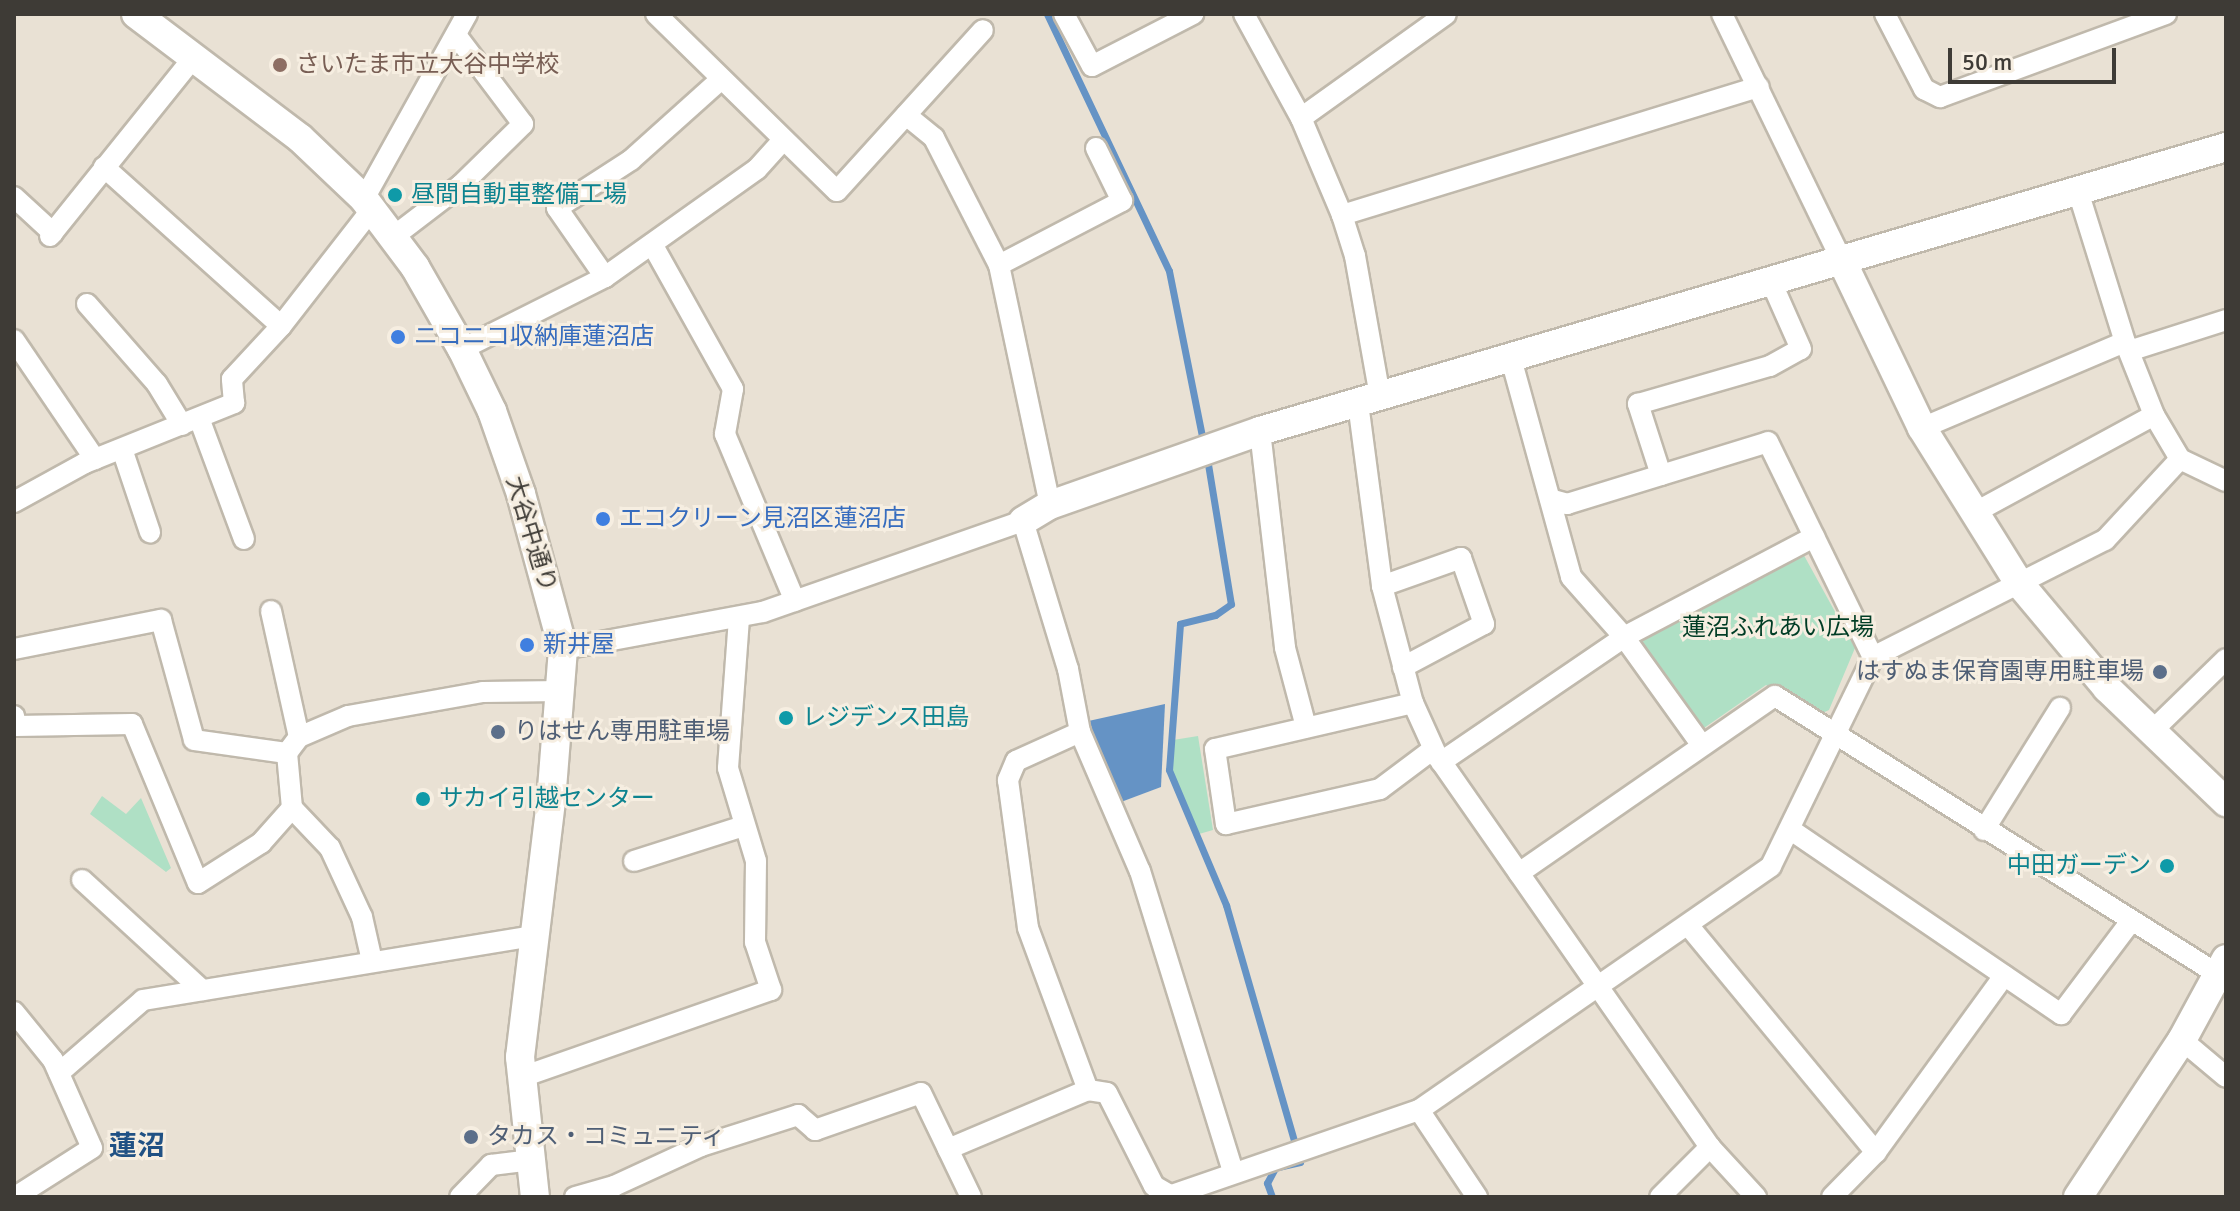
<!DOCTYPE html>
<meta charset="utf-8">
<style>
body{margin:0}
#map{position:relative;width:2240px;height:1211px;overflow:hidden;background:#e9e1d4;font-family:Signika,"Noto Sans JP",sans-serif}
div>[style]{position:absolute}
.green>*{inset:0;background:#afe0c5}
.water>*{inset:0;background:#6593c5}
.stream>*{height:7px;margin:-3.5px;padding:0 3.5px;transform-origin:3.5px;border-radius:3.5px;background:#6593c5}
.roads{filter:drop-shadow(2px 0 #c0b9ac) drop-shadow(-2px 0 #c0b9ac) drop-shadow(0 2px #c0b9ac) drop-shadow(0 -2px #c0b9ac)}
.street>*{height:20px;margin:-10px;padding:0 10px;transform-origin:10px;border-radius:10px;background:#fff}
.secondary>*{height:28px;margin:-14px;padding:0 14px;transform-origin:14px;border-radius:14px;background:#fff}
.dots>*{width:22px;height:22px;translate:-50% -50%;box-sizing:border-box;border:4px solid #f6eee1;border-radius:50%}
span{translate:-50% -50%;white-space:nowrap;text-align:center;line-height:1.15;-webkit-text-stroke:6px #f6eee1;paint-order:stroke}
.education-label{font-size:24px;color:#785e54}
.left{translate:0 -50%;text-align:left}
.culture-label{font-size:24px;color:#0d838f}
.right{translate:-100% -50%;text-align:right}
.shop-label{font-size:24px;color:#366cbe}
.street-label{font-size:24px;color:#3e3b36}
.park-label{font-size:24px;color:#003d25}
.service-label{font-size:24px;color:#4e5e75}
.quarter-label{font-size:28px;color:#205184;font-weight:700}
.frame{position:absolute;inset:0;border:16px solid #3e3b36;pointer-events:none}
.scale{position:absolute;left:1948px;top:48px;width:168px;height:36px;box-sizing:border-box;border:4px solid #3e3b36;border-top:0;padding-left:10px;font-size:24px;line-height:28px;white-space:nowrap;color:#3e3b36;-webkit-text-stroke:6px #f6eee1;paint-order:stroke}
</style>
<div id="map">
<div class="green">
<div style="clip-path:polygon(1801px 550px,1855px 648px,1829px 710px,1816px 716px,1766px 685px,1704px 728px,1695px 726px,1640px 643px,1642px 632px)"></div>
<div style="clip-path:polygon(1198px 736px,1213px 830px,1199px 834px,1172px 772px,1173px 740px)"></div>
<div style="clip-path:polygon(102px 796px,126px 814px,141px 798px,171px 868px,166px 872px,90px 814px)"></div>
</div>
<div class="water">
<div style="clip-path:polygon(1165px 704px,1161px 787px,1121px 802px,1084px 722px)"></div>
</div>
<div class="stream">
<div style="left:1047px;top:14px;width:284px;rotate:64.6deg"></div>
<div style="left:1169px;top:271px;width:178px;rotate:78.7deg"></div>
<div style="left:1207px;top:458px;width:148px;rotate:80.7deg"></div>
<div style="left:1231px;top:604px;width:19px;rotate:145deg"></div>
<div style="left:1215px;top:615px;width:36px;rotate:166deg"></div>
<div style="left:1180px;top:624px;width:146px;rotate:94.3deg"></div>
<div style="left:1169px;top:770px;width:147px;rotate:67.1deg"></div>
<div style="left:1226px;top:905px;width:267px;rotate:73.9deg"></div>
<div style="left:1300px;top:1162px;width:26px;rotate:167deg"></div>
<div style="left:1275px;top:1168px;width:17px;rotate:118deg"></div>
<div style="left:1267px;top:1183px;width:15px;rotate:70deg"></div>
</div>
<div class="roads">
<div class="street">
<div style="left:656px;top:14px;width:253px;rotate:44.4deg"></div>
<div style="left:837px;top:191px;width:217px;rotate:-47.8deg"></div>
<div style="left:1064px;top:14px;width:59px;rotate:61.7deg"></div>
<div style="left:1092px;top:66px;width:114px;rotate:-27.2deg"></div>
<div style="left:1244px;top:14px;width:119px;rotate:61.3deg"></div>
<div style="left:1301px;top:118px;width:105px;rotate:67.1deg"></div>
<div style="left:1342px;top:215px;width:43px;rotate:72.4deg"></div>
<div style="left:1355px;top:256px;width:142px;rotate:79.9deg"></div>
<div style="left:1722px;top:14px;width:272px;rotate:64.1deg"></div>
<div style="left:1885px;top:14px;width:85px;rotate:62.5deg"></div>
<div style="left:1924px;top:89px;width:18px;rotate:27deg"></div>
<div style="left:1940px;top:97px;width:241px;rotate:-20.2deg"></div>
<div style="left:906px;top:115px;width:36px;rotate:39deg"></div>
<div style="left:934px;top:138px;width:143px;rotate:62.9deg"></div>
<div style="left:999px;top:265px;width:245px;rotate:78deg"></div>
<div style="left:1301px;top:118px;width:178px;rotate:-35.6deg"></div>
<div style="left:104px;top:167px;width:238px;rotate:41.9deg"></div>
<div style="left:2077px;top:188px;width:161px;rotate:72.7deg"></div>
<div style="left:2125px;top:342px;width:79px;rotate:68.3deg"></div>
<div style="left:2154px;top:415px;width:51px;rotate:59.4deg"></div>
<div style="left:2180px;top:459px;width:51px;rotate:25.6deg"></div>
<div style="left:14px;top:197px;width:53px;rotate:42.7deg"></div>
<div style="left:364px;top:199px;width:212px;rotate:-60.9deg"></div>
<div style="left:1342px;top:215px;width:436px;rotate:-17.1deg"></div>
<div style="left:50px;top:236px;width:228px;rotate:-51.2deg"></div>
<div style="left:393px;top:237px;width:86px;rotate:-37.4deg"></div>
<div style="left:461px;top:185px;width:87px;rotate:-44.5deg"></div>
<div style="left:523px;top:124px;width:111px;rotate:-127deg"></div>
<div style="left:652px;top:244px;width:166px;rotate:60.8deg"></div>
<div style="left:733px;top:389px;width:46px;rotate:100.1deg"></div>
<div style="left:725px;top:434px;width:181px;rotate:67.3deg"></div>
<div style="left:999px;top:265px;width:139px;rotate:-27.5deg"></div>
<div style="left:1122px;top:201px;width:59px;rotate:-116.1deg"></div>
<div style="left:605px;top:277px;width:84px;rotate:-124.8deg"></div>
<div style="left:557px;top:208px;width:88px;rotate:-33deg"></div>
<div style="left:631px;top:160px;width:118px;rotate:-41.9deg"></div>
<div style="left:87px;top:304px;width:106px;rotate:48.8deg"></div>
<div style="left:157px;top:384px;width:48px;rotate:58.6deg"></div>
<div style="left:14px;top:340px;width:144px;rotate:55.8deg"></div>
<div style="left:462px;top:349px;width:160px;rotate:-26.7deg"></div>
<div style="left:605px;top:277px;width:186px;rotate:-35.4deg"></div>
<div style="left:757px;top:169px;width:38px;rotate:-48deg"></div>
<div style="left:2129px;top:351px;width:102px;rotate:-17.7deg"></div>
<div style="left:1510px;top:355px;width:230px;rotate:74.6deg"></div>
<div style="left:1571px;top:577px;width:80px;rotate:48.5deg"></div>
<div style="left:1624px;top:637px;width:132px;rotate:54.3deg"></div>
<div style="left:1358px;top:403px;width:185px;rotate:82.5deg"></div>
<div style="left:1382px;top:586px;width:121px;rotate:75.2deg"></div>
<div style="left:1413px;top:703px;width:60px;rotate:65.6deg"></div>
<div style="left:199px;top:418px;width:129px;rotate:69.6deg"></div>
<div style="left:1922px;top:428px;width:220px;rotate:-23deg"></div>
<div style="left:1260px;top:431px;width:218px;rotate:83.4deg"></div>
<div style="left:1285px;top:648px;width:82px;rotate:75.1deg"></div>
<div style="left:122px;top:449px;width:88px;rotate:71.4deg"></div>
<div style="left:1661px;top:475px;width:75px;rotate:-107.9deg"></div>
<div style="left:1638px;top:404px;width:137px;rotate:-16.1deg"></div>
<div style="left:1770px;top:366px;width:35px;rotate:-29deg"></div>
<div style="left:1801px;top:349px;width:77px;rotate:-113.9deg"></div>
<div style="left:1550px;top:499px;width:18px;rotate:16deg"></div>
<div style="left:1567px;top:504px;width:210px;rotate:-17.1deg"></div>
<div style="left:1768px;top:442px;width:239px;rotate:64deg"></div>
<div style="left:14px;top:502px;width:81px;rotate:-28.8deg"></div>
<div style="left:85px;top:463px;width:161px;rotate:-21.9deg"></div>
<div style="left:234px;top:403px;width:24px;rotate:-95deg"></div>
<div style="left:232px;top:379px;width:72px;rotate:-47.2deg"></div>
<div style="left:281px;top:326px;width:148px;rotate:-52.1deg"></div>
<div style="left:1972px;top:514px;width:207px;rotate:-28.5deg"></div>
<div style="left:1382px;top:586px;width:84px;rotate:-19.5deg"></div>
<div style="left:1461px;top:558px;width:70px;rotate:70.8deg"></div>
<div style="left:1484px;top:624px;width:92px;rotate:152deg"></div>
<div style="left:271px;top:611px;width:129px;rotate:77.5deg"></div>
<div style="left:14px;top:649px;width:150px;rotate:-11.2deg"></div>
<div style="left:161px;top:620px;width:124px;rotate:74.6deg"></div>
<div style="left:194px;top:740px;width:94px;rotate:8deg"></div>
<div style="left:563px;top:649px;width:203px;rotate:-10.5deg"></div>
<div style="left:763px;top:612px;width:275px;rotate:-19.3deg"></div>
<div style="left:1023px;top:521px;width:155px;rotate:73.1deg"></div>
<div style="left:1068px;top:669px;width:64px;rotate:79.2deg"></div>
<div style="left:1080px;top:732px;width:151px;rotate:66.7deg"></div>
<div style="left:1140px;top:871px;width:314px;rotate:72.8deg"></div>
<div style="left:1413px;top:703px;width:203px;rotate:166.9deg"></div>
<div style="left:1215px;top:749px;width:76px;rotate:81.7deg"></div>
<div style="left:1226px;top:824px;width:158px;rotate:-12.8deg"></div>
<div style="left:1380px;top:789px;width:65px;rotate:-36.9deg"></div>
<div style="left:14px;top:716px;width:10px;rotate:79deg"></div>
<div style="left:16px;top:726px;width:116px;rotate:-1deg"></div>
<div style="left:132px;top:724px;width:172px;rotate:67.5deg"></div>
<div style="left:198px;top:883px;width:75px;rotate:-32.4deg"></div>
<div style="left:261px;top:843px;width:47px;rotate:-48.5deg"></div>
<div style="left:292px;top:808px;width:55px;rotate:-95.2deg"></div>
<div style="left:287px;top:753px;width:20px;rotate:-53deg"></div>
<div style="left:299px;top:737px;width:53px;rotate:-23.2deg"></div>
<div style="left:348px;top:716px;width:137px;rotate:-10.1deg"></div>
<div style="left:483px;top:692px;width:79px;rotate:-0.7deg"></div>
<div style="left:2152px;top:731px;width:103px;rotate:-44.2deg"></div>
<div style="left:1080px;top:732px;width:70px;rotate:155.6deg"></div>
<div style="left:1016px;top:761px;width:21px;rotate:113deg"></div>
<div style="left:1008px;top:780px;width:149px;rotate:82.3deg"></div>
<div style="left:1028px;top:928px;width:173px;rotate:69.7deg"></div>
<div style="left:1088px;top:1090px;width:19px;rotate:9deg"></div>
<div style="left:1107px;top:1093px;width:104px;rotate:63.2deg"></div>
<div style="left:1154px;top:1186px;width:22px;rotate:30deg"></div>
<div style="left:292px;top:808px;width:55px;rotate:46.5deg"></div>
<div style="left:330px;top:848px;width:76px;rotate:65.1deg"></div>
<div style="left:362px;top:917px;width:45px;rotate:77.2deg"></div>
<div style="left:1791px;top:830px;width:327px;rotate:34.3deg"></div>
<div style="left:2061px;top:1014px;width:116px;rotate:-53deg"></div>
<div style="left:1984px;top:830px;width:144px;rotate:-58.1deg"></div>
<div style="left:634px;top:861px;width:115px;rotate:-17.7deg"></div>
<div style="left:1519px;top:873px;width:311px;rotate:-34.7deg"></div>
<div style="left:1775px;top:696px;width:524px;rotate:32.14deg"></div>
<div style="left:82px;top:880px;width:163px;rotate:42.5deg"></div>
<div style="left:1688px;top:925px;width:295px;rotate:50.4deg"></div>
<div style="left:14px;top:1012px;width:62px;rotate:50.9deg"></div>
<div style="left:53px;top:1060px;width:96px;rotate:66.1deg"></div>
<div style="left:92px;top:1148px;width:91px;rotate:147.5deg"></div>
<div style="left:2182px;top:1040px;width:57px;rotate:40.1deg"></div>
<div style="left:59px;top:1073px;width:111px;rotate:-41deg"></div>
<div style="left:143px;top:1000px;width:397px;rotate:-9.3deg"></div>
<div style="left:522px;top:1077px;width:264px;rotate:-19.3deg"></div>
<div style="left:771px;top:990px;width:51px;rotate:-108.4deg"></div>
<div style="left:755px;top:942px;width:81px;rotate:-89.3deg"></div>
<div style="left:756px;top:861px;width:97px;rotate:-106.8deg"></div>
<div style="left:728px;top:768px;width:151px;rotate:-85.8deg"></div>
<div style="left:1419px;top:1110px;width:105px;rotate:56.3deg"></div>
<div style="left:948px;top:1149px;width:152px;rotate:-22.9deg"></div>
<div style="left:1172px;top:1195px;width:261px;rotate:-19deg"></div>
<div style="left:1419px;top:1110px;width:428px;rotate:-34.7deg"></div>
<div style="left:1771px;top:866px;width:233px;rotate:-64deg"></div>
<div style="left:1873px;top:657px;width:260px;rotate:-26.8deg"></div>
<div style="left:2105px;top:540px;width:110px;rotate:-47.2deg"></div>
<div style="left:460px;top:1197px;width:45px;rotate:-45.9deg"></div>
<div style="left:491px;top:1165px;width:39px;rotate:-7deg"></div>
<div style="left:575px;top:1197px;width:41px;rotate:-15.8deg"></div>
<div style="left:614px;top:1186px;width:96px;rotate:-24.7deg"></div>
<div style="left:701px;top:1146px;width:102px;rotate:-17.7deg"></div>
<div style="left:798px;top:1115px;width:23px;rotate:41deg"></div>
<div style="left:815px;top:1130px;width:112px;rotate:-19.2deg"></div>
<div style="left:921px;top:1093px;width:115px;rotate:64.3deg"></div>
<div style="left:1660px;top:1197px;width:71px;rotate:-45deg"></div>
<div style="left:1756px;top:1197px;width:68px;rotate:-132.6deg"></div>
<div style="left:1710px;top:1147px;width:470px;rotate:-124.9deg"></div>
<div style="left:1441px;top:762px;width:222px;rotate:-34.3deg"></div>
<div style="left:1624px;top:637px;width:215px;rotate:-27.8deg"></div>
<div style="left:1832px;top:1197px;width:63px;rotate:-45.6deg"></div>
<div style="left:1876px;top:1152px;width:218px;rotate:-54deg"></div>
</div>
<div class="secondary">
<div style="left:136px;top:14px;width:206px;rotate:37.1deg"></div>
<div style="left:300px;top:138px;width:88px;rotate:43.6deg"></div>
<div style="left:364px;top:199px;width:85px;rotate:53.1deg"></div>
<div style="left:415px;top:267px;width:95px;rotate:60.2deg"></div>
<div style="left:462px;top:349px;width:69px;rotate:64.2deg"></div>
<div style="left:492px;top:411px;width:88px;rotate:70.7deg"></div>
<div style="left:521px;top:494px;width:161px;rotate:74.8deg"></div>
<div style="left:563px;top:649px;width:152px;rotate:94.5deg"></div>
<div style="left:551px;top:801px;width:258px;rotate:96.9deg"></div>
<div style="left:520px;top:1057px;width:141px;rotate:83.9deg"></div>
<div style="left:1841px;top:259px;width:187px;rotate:64.4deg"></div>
<div style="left:1922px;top:428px;width:183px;rotate:58deg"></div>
<div style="left:2019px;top:583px;width:137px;rotate:50deg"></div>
<div style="left:2107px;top:688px;width:165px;rotate:43.8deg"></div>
<div style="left:1023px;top:521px;width:31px;rotate:-31deg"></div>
<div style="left:1050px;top:505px;width:223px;rotate:-19.4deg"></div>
<div style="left:1260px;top:431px;width:1007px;rotate:-16.38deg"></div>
<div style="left:2078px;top:1197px;width:188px;rotate:-56.5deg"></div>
<div style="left:2182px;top:1040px;width:92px;rotate:-61.5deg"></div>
</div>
</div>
<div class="dots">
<div style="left:280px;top:65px;background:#8d6e63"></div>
<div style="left:395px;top:195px;background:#0f9aa8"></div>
<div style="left:398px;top:337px;background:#3f7fe0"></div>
<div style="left:603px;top:519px;background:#3f7fe0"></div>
<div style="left:527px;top:645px;background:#3f7fe0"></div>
<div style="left:2160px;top:672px;background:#5c6f8a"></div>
<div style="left:786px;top:718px;background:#0f9aa8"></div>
<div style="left:498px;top:732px;background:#5c6f8a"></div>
<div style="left:423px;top:799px;background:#0f9aa8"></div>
<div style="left:2167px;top:866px;background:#0f9aa8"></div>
<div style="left:471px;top:1137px;background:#5c6f8a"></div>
</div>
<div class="education-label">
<span class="left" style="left:296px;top:65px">さいたま市立大谷中学校</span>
</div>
<div class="culture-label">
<span class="left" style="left:411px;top:195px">昼間自動車整備工場</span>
<span class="left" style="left:802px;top:718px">レジデンス田島</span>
<span class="left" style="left:439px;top:799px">サカイ引越センター</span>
<span class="right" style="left:2151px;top:866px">中田ガーデン</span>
</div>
<div class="shop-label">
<span class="left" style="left:414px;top:337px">ニコニコ収納庫蓮沼店</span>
<span class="left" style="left:619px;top:519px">エコクリーン見沼区蓮沼店</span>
<span class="left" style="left:543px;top:645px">新井屋</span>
</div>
<div class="street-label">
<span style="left:531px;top:534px;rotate:73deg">大谷中通り</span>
</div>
<div class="park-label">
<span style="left:1778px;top:628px">蓮沼ふれあい広場</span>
</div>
<div class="service-label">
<span class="right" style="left:2144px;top:672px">はすぬま保育園専用駐車場</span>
<span class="left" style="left:514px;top:732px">りはせん専用駐車場</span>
<span class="left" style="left:487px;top:1137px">タカス・コミュニティ</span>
</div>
<div class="quarter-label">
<span style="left:137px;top:1146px">蓮沼</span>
</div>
<div class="frame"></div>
<div class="scale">50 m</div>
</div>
